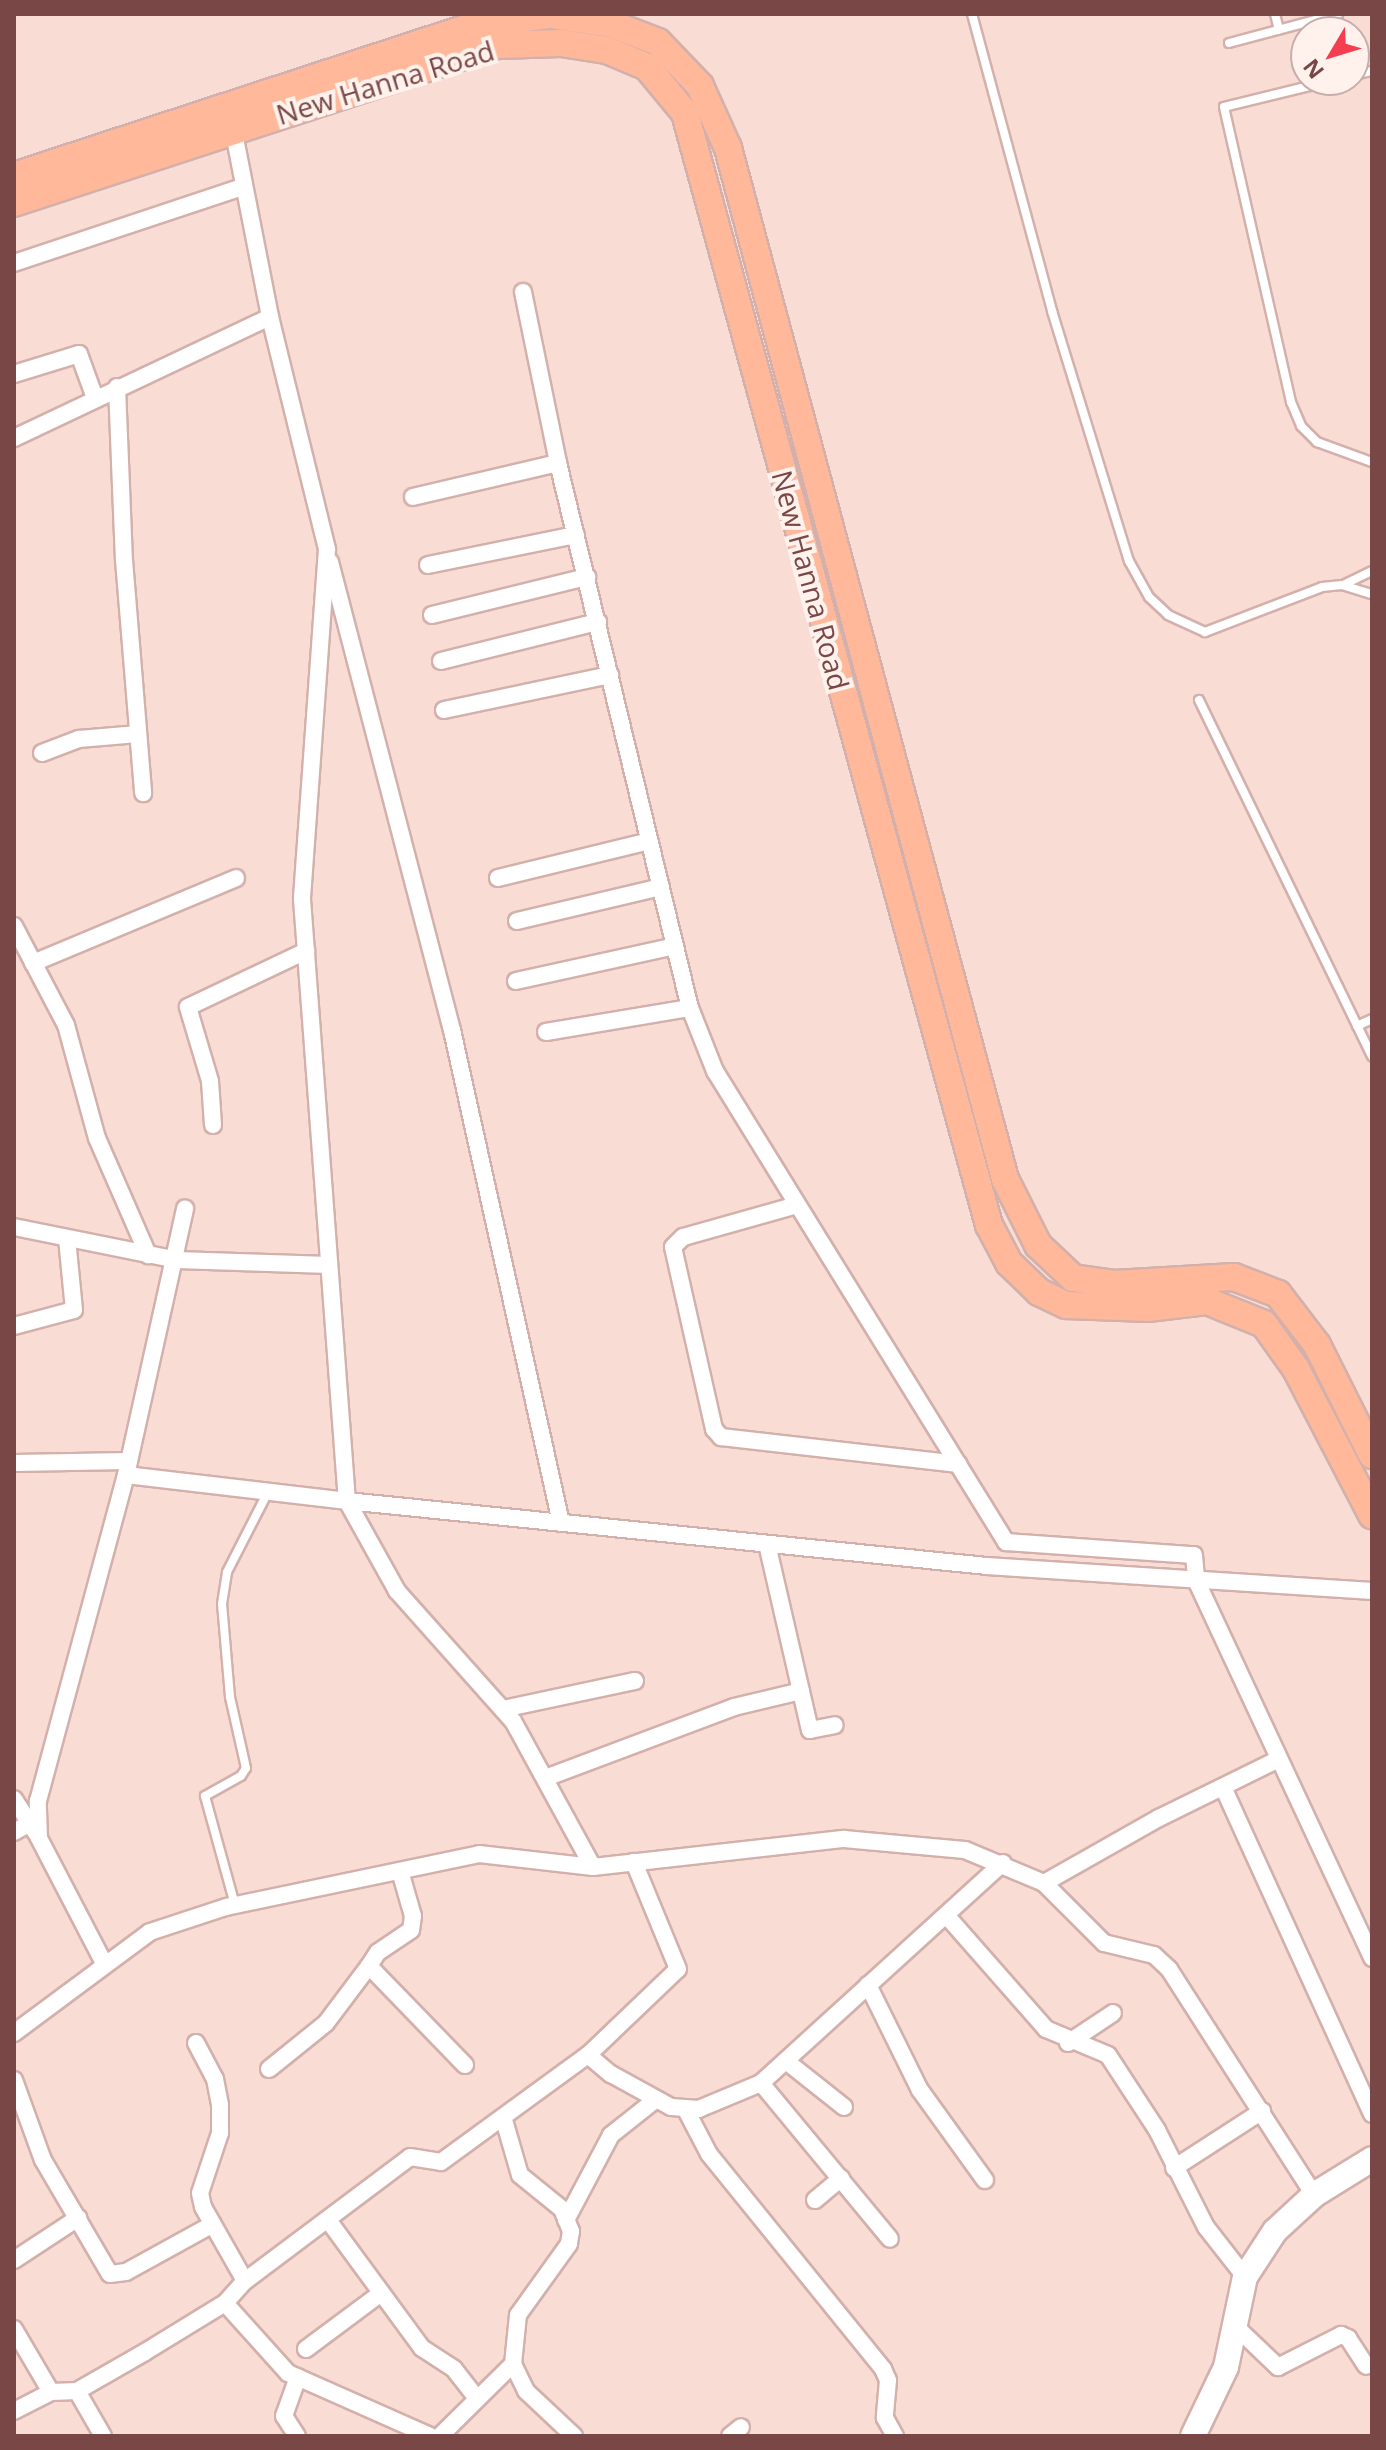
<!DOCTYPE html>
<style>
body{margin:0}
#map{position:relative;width:1386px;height:2450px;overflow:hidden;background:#feebe3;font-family:"Open Sans",sans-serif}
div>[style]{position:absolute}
.residential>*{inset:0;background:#f9ddd4}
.roads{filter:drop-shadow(2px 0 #d3b0ab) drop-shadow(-2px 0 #d3b0ab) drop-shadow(0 2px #d3b0ab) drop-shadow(0 -2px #d3b0ab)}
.lane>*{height:8px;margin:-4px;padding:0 4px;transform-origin:4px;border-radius:4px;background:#fff}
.street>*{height:16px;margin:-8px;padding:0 8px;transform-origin:8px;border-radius:8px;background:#fff}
.secondary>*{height:24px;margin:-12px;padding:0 12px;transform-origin:12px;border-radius:12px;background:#fff}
.primary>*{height:26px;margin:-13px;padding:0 13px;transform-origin:13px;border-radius:13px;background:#ffb99a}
span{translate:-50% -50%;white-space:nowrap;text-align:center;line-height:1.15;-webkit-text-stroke:8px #fff1ec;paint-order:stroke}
.street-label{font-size:28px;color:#794846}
.frame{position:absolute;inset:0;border:16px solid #794846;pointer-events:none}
.north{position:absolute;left:1290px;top:16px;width:80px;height:80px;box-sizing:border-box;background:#fff1ec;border:2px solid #c9adaa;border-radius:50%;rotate:232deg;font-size:22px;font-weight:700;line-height:32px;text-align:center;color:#794846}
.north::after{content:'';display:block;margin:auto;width:28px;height:36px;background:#f43d4e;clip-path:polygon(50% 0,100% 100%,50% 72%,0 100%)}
</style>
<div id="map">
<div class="residential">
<div style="clip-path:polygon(evenodd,14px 14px,1372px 14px,1372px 2436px,14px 2436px,14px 14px,1306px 32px,1354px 32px,1354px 80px,1306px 80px,1306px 32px)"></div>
</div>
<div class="roads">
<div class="lane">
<div style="left:972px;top:14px;width:308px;rotate:74.9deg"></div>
<div style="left:1052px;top:311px;width:262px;rotate:72.9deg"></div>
<div style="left:1129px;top:561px;width:41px;rotate:60.9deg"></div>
<div style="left:1149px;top:597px;width:26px;rotate:43deg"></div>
<div style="left:1168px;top:615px;width:41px;rotate:24.7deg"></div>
<div style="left:1205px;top:632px;width:125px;rotate:-21deg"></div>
<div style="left:1322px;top:587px;width:20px;rotate:-6deg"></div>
<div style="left:1342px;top:585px;width:31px;rotate:17deg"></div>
<div style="left:1275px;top:14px;width:16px;rotate:76deg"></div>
<div style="left:1229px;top:43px;width:113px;rotate:-14.9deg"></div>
<div style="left:1354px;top:75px;width:18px;rotate:-13deg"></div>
<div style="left:1334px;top:80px;width:113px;rotate:166.2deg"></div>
<div style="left:1224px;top:107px;width:303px;rotate:77.2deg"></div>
<div style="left:1291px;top:402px;width:26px;rotate:67deg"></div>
<div style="left:1301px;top:426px;width:23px;rotate:45deg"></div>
<div style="left:1317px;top:442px;width:59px;rotate:20deg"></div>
<div style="left:1343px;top:585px;width:32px;rotate:-26deg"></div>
<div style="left:1199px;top:700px;width:396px;rotate:64.1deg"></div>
<div style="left:1357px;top:1026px;width:17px;rotate:-25deg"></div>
<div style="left:235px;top:1905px;width:113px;rotate:-105.4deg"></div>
<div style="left:205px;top:1796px;width:41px;rotate:-29.1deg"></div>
<div style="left:241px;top:1776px;width:9px;rotate:-58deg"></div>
<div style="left:246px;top:1768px;width:73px;rotate:-102.7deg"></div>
<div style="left:230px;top:1697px;width:93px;rotate:-94.9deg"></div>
<div style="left:222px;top:1604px;width:32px;rotate:-81deg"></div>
<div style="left:227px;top:1572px;width:90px;rotate:-62.9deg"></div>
</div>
<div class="street">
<div style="left:232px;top:123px;width:198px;rotate:78.9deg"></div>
<div style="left:270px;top:317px;width:239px;rotate:76.2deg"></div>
<div style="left:327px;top:549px;width:351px;rotate:94.1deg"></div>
<div style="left:302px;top:899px;width:604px;rotate:85.73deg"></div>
<div style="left:347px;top:1501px;width:643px;rotate:5.8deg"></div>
<div style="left:987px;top:1566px;width:386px;rotate:3.7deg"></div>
<div style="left:14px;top:263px;width:241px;rotate:-18.4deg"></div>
<div style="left:523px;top:292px;width:175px;rotate:78.4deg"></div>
<div style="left:558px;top:463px;width:561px;rotate:76.39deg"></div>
<div style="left:690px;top:1008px;width:68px;rotate:68.4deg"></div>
<div style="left:715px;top:1071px;width:554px;rotate:58.29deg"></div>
<div style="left:1006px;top:1542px;width:188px;rotate:4deg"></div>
<div style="left:1194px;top:1555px;width:25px;rotate:85deg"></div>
<div style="left:1196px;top:1580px;width:417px;rotate:65deg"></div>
<div style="left:14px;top:374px;width:68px;rotate:-17.1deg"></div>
<div style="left:79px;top:354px;width:47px;rotate:70deg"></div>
<div style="left:117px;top:387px;width:173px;rotate:87.7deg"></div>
<div style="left:124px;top:560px;width:234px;rotate:85.3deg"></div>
<div style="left:14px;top:438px;width:283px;rotate:-25.3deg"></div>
<div style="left:413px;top:497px;width:149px;rotate:-13.2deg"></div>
<div style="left:330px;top:562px;width:484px;rotate:75.4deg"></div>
<div style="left:452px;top:1030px;width:505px;rotate:77.53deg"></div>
<div style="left:428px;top:565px;width:151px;rotate:-11.5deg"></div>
<div style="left:432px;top:615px;width:160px;rotate:-13.8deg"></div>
<div style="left:441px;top:661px;width:162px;rotate:-14deg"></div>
<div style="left:444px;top:710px;width:170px;rotate:-11.9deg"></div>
<div style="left:42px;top:753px;width:40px;rotate:-21deg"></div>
<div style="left:79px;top:739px;width:59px;rotate:-4.8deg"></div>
<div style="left:498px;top:878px;width:156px;rotate:-13.7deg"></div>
<div style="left:517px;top:921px;width:148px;rotate:-13.3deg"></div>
<div style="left:14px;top:926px;width:112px;rotate:62.3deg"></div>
<div style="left:66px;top:1025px;width:117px;rotate:74.7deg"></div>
<div style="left:97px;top:1138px;width:128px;rotate:66.4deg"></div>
<div style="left:33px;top:963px;width:220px;rotate:-22.7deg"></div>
<div style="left:516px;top:981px;width:163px;rotate:-12.4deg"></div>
<div style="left:546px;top:1032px;width:146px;rotate:-9.5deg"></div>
<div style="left:213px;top:1125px;width:44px;rotate:-93.9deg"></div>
<div style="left:210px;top:1081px;width:77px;rotate:-106.6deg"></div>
<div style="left:188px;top:1007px;width:131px;rotate:-25.4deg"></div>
<div style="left:797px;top:1205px;width:118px;rotate:164.3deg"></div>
<div style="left:683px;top:1237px;width:14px;rotate:135deg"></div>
<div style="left:673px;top:1247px;width:187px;rotate:77.3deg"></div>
<div style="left:714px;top:1429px;width:11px;rotate:49deg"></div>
<div style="left:721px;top:1437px;width:239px;rotate:6.5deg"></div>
<div style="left:14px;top:1227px;width:166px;rotate:11.4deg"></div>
<div style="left:177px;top:1260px;width:152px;rotate:1.9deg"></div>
<div style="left:14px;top:1326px;width:62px;rotate:-14.9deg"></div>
<div style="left:74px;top:1310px;width:71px;rotate:-95.6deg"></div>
<div style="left:14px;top:1463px;width:115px;rotate:-1deg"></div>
<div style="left:126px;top:1475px;width:223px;rotate:6.7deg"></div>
<div style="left:347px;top:1501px;width:103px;rotate:60.9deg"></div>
<div style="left:397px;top:1591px;width:174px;rotate:48.3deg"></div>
<div style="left:513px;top:1721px;width:166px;rotate:61.3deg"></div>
<div style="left:767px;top:1544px;width:191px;rotate:77deg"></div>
<div style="left:810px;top:1730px;width:25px;rotate:-11deg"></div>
<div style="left:503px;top:1709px;width:135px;rotate:-12deg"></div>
<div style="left:548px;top:1777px;width:199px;rotate:-20.6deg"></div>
<div style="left:734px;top:1707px;width:69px;rotate:-13.4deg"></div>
<div style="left:1223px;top:1787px;width:359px;rotate:65.5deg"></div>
<div style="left:14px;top:1799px;width:44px;rotate:57deg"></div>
<div style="left:14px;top:1832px;width:18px;rotate:-29deg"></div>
<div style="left:400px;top:1871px;width:47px;rotate:73.9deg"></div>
<div style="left:413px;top:1916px;width:14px;rotate:98deg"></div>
<div style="left:411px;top:1930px;width:40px;rotate:146deg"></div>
<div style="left:378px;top:1952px;width:17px;rotate:123deg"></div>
<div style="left:369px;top:1966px;width:138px;rotate:45.9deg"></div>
<div style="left:1044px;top:1883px;width:132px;rotate:-29.5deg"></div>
<div style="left:1159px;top:1818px;width:131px;rotate:-26.2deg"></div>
<div style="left:946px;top:1915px;width:152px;rotate:48.7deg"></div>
<div style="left:1046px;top:2029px;width:67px;rotate:22.8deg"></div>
<div style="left:1108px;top:2055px;width:90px;rotate:56.8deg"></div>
<div style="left:1157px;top:2130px;width:109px;rotate:63.2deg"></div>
<div style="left:1206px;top:2227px;width:63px;rotate:52deg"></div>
<div style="left:105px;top:1965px;width:143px;rotate:-117.5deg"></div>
<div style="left:39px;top:1838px;width:37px;rotate:-92deg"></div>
<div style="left:38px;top:1801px;width:338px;rotate:-74.9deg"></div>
<div style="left:126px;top:1475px;width:273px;rotate:-77.5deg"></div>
<div style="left:868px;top:1985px;width:117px;rotate:63.7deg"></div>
<div style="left:920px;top:2090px;width:111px;rotate:54.2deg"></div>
<div style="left:14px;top:2033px;width:169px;rotate:-36.6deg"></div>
<div style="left:150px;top:1932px;width:80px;rotate:-18.2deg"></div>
<div style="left:226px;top:1907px;width:258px;rotate:-11.8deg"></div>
<div style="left:479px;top:1854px;width:115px;rotate:6.5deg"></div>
<div style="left:593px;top:1867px;width:253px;rotate:-6.4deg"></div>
<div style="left:844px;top:1839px;width:121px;rotate:5.2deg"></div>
<div style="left:965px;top:1850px;width:86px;rotate:22.7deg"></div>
<div style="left:1044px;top:1883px;width:85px;rotate:45deg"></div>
<div style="left:1104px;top:1943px;width:51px;rotate:13.5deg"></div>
<div style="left:1154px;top:1955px;width:21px;rotate:43deg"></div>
<div style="left:1169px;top:1969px;width:269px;rotate:57.3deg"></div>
<div style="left:196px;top:2043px;width:41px;rotate:62.2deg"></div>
<div style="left:215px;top:2079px;width:26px;rotate:79deg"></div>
<div style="left:220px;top:2105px;width:28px;rotate:90deg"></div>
<div style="left:220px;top:2133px;width:63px;rotate:108.4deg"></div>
<div style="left:200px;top:2193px;width:14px;rotate:78deg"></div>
<div style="left:203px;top:2207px;width:85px;rotate:60.4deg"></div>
<div style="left:1068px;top:2043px;width:54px;rotate:-33.7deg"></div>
<div style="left:588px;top:2055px;width:30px;rotate:40deg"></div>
<div style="left:611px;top:2074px;width:68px;rotate:28.8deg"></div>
<div style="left:671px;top:2107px;width:28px;rotate:4deg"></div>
<div style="left:699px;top:2109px;width:67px;rotate:-22.8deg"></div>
<div style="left:761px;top:2083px;width:327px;rotate:-42.3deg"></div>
<div style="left:786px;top:2061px;width:74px;rotate:38.4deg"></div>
<div style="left:269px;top:2069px;width:73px;rotate:-38.9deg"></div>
<div style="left:326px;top:2023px;width:71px;rotate:-53deg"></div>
<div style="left:14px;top:2080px;width:85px;rotate:70.1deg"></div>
<div style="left:43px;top:2160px;width:132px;rotate:59.6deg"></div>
<div style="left:110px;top:2274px;width:16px;rotate:-7deg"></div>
<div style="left:126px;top:2272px;width:99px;rotate:-28.9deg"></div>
<div style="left:761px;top:2083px;width:202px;rotate:50.4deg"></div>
<div style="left:685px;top:2108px;width:52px;rotate:62.4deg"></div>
<div style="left:709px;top:2154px;width:277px;rotate:51deg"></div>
<div style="left:883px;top:2369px;width:12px;rotate:66deg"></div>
<div style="left:888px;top:2380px;width:38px;rotate:95deg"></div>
<div style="left:885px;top:2418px;width:21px;rotate:61deg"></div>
<div style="left:504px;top:2120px;width:57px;rotate:73.8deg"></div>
<div style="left:520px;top:2175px;width:54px;rotate:39deg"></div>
<div style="left:562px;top:2209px;width:24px;rotate:68deg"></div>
<div style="left:571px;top:2231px;width:13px;rotate:99deg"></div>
<div style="left:569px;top:2244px;width:87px;rotate:125.7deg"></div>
<div style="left:518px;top:2315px;width:49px;rotate:95.8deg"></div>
<div style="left:513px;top:2364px;width:30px;rotate:64deg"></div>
<div style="left:526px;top:2391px;width:66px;rotate:43.2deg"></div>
<div style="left:1174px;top:2168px;width:105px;rotate:-32.9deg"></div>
<div style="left:815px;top:2200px;width:34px;rotate:-40deg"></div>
<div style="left:328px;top:2220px;width:159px;rotate:53.7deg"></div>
<div style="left:422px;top:2348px;width:38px;rotate:33deg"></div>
<div style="left:454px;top:2369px;width:36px;rotate:52deg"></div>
<div style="left:566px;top:2220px;width:96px;rotate:-62.1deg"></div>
<div style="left:611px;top:2135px;width:56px;rotate:-38.5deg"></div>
<div style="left:14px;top:2260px;width:77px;rotate:-33.3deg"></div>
<div style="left:225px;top:2303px;width:94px;rotate:48deg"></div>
<div style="left:288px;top:2373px;width:155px;rotate:23.9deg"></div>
<div style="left:1234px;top:2325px;width:61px;rotate:43.7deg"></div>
<div style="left:1278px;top:2367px;width:71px;rotate:-26.9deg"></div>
<div style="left:1341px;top:2335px;width:8px;rotate:23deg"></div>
<div style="left:1348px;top:2338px;width:33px;rotate:57deg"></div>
<div style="left:14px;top:2329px;width:73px;rotate:59.6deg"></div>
<div style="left:306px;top:2349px;width:94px;rotate:-36.7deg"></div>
<div style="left:77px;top:2391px;width:52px;rotate:60deg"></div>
<div style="left:14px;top:2411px;width:42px;rotate:-27.2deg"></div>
<div style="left:51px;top:2392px;width:26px;rotate:-2deg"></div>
<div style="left:77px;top:2391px;width:78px;rotate:-29.8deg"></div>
<div style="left:145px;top:2352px;width:94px;rotate:-31.5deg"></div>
<div style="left:225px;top:2303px;width:30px;rotate:-48deg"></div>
<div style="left:245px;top:2281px;width:206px;rotate:-36.9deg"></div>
<div style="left:410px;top:2157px;width:31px;rotate:9deg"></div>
<div style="left:441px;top:2162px;width:182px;rotate:-36.1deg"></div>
<div style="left:588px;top:2055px;width:124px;rotate:-43.7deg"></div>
<div style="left:678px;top:1969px;width:116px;rotate:-112.4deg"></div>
<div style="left:297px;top:2436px;width:24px;rotate:-123deg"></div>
<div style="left:284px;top:2416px;width:41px;rotate:-70.3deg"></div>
<div style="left:440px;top:2436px;width:103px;rotate:-44.6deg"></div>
<div style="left:730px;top:2436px;width:14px;rotate:-39deg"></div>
</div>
<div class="secondary">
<div style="left:1193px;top:2436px;width:76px;rotate:-64.4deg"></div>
<div style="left:1226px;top:2367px;width:92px;rotate:-78.1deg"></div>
<div style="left:1245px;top:2277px;width:55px;rotate:-56.9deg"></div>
<div style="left:1275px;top:2231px;width:53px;rotate:-42.7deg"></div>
<div style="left:1314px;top:2195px;width:68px;rotate:-31.8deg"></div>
</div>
<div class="primary">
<div style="left:14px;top:176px;width:490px;rotate:-18.1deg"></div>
<div style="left:480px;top:24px;width:71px;rotate:-7.3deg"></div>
<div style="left:550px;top:15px;width:63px;rotate:8.3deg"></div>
<div style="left:612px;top:24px;width:49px;rotate:21.4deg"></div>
<div style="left:658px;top:42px;width:61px;rotate:46.3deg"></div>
<div style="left:700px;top:86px;width:68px;rotate:65.7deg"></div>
<div style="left:728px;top:148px;width:1068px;rotate:74.96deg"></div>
<div style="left:1005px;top:1179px;width:74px;rotate:63.4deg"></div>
<div style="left:1038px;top:1245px;width:48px;rotate:43.3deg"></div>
<div style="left:1073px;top:1278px;width:41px;rotate:8.3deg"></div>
<div style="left:1114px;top:1284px;width:120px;rotate:-3.3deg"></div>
<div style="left:1234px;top:1277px;width:47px;rotate:21.1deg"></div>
<div style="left:1278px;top:1294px;width:64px;rotate:52.6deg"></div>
<div style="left:1317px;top:1345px;width:123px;rotate:63.4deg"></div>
<div style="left:14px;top:203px;width:508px;rotate:-18.11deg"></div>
<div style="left:497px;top:45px;width:64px;rotate:-1.8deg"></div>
<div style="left:561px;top:43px;width:47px;rotate:8.7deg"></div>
<div style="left:607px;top:50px;width:43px;rotate:23deg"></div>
<div style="left:647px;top:67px;width:60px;rotate:50.4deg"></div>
<div style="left:685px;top:113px;width:1153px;rotate:74.71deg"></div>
<div style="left:989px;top:1225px;width:43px;rotate:62.2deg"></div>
<div style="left:1009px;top:1263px;width:42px;rotate:44deg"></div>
<div style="left:1039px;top:1292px;width:30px;rotate:26deg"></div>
<div style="left:1066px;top:1305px;width:82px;rotate:2.1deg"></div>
<div style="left:1148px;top:1308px;width:59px;rotate:-6.8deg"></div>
<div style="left:1207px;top:1301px;width:61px;rotate:22deg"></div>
<div style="left:1264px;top:1324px;width:55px;rotate:54.6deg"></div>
<div style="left:1296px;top:1369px;width:165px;rotate:62.5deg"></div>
</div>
</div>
<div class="street-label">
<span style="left:385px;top:82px;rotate:-17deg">New Hanna Road</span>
<span style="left:811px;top:580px;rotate:75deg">New Hanna Road</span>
</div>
<div class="frame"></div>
<div class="north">N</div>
</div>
